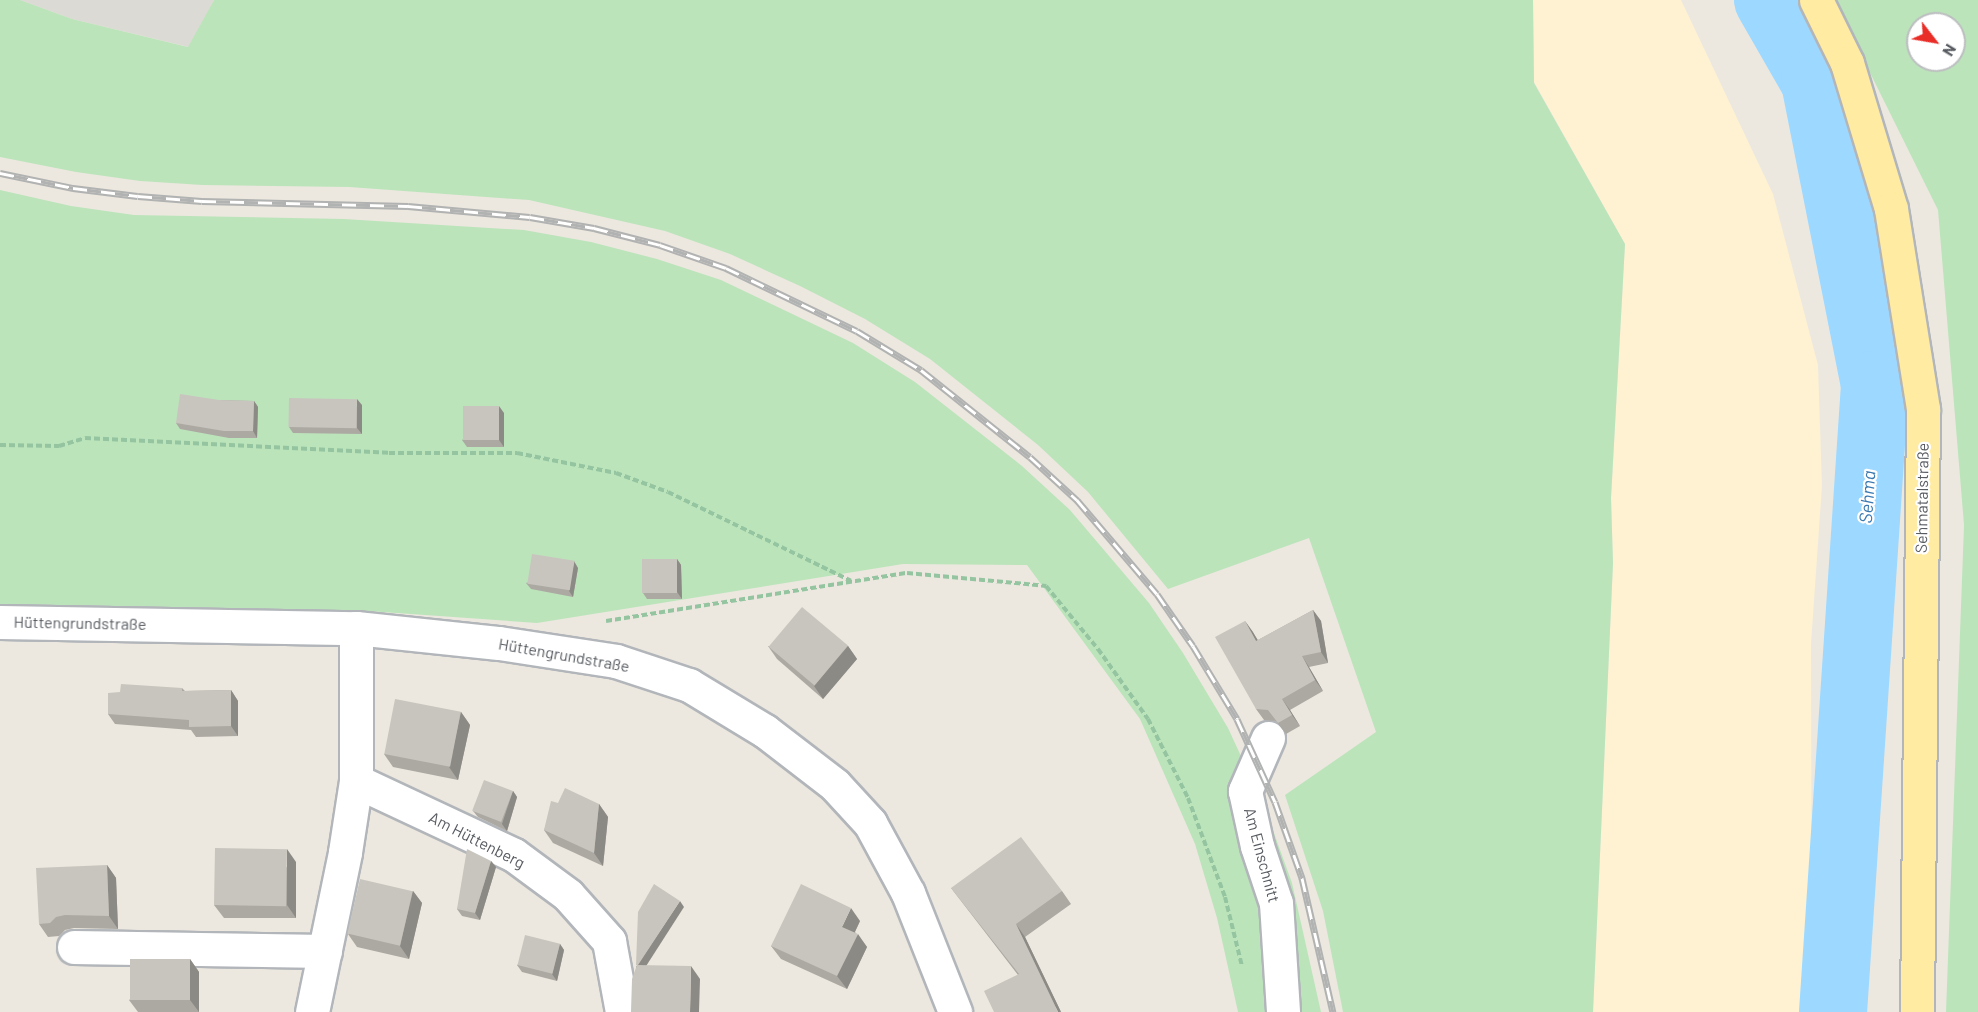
<!DOCTYPE html>
<meta charset="utf-8">
<style>
body{margin:0}
#map{position:relative;width:1978px;height:1012px;overflow:hidden;background:#ece8df;font-family:Barlow,sans-serif}
div>[style]{position:absolute}
.commercial>*{inset:0;background:#fef2d2}
.industrial>*{inset:0;background:#dcdad4}
.green>*{inset:0;background:#bce4bb}
.river>*{height:68px;margin:-34px;padding:0 34px;transform-origin:34px;border-radius:34px;background:#9cd8ff}
.path>*{height:4px;margin-top:-2px;transform-origin:0;background:repeating-linear-gradient(90deg,#94c5a0 0 6px,transparent 0 9px)}
.roads{filter:drop-shadow(2px 0 #b2b6ba) drop-shadow(-2px 0 #b2b6ba) drop-shadow(0 2px #b2b6ba) drop-shadow(0 -2px #b2b6ba)}
.minor>*{height:33px;margin:-16.5px;padding:0 16.5px;transform-origin:16.5px;border-radius:16.5px;background:#fff}
.major>*{height:33px;margin:-16.5px;padding:0 16.5px;transform-origin:16.5px;border-radius:16.5px;background:#ffeba1}
.rail>*{height:7px;margin-top:-3.5px;transform-origin:0;background:repeating-linear-gradient(90deg,#fff 0 14px,#b1b2b2 0 28px);box-sizing:border-box;border-block:2px solid #b1b2b2}
.wall>*{inset:0;background:#aca9a3}
.shaded-wall>*{inset:0;background:#8c8a85}
.building>*{inset:0;background:#c8c5be;transform-origin:0 0}
span{translate:-50% -50%;white-space:nowrap;text-align:center;line-height:1.15;-webkit-text-stroke:4.5px #fff;paint-order:stroke}
.street-label{font-size:16px;color:#585c61}
.water-label{font-size:18px;color:#3a79b0;font-style:italic}
.north{position:absolute;left:1906px;top:12px;width:60px;height:60px;box-sizing:border-box;background:#fff;border:2px solid #bcbec0;border-radius:50%;rotate:121deg;font-size:16px;font-weight:700;line-height:24px;text-align:center;color:#585c61}
.north::after{content:'';display:block;margin:auto;width:21px;height:27px;background:#e92d27;clip-path:polygon(50% 0,100% 100%,50% 72%,0 100%)}
</style>
<div id="map">
<div class="commercial">
<div style="clip-path:polygon(1533px 0,1681px 0,1773px 194px,1818px 365px,1822px 486px,1811px 644px,1812px 1012px,1593px 1012px,1613px 563px,1611px 498px,1625px 244px,1534px 82px)"></div>
</div>
<div class="industrial">
<div style="clip-path:polygon(20px 0,214px 0,189px 47px,72px 19px)"></div>
</div>
<div class="green">
<div style="clip-path:polygon(0 0,20px 0,72px 19px,188px 47px,214px 0,1533px 0,1534px 83px,1625px 244px,1611px 498px,1613px 563px,1593px 1012px,1343px 1012px,1323px 911px,1285px 795px,1376px 732px,1309px 538px,1168px 589px,1088px 492px,1038px 445px,930px 359px,865px 319px,800px 286px,730px 254px,665px 231px,529px 200px,349px 187px,202px 185px,140px 181px,76px 172px,0 157px)"></div>
<div style="clip-path:polygon(evenodd,1834px 0,1978px 0,1978px 1012px,1946px 1012px,1964px 525px,1938px 210px,1834px 0,1918px 24px,1954px 24px,1954px 60px,1918px 60px,1918px 24px)"></div>
<div style="clip-path:polygon(0 190px,71px 206px,134px 215px,344px 219px,524px 230px,591px 242px,657px 259px,721px 280px,853px 343px,915px 382px,1022px 466px,1070px 510px,1149px 603px,1183px 653px,1228px 728px,1265px 808px,1292px 883px,1321px 1012px,1238px 1012px,1217px 918px,1195px 844px,1140px 719px,1027px 565px,903px 564px,537px 623px,368px 611px,0 604px)"></div>
</div>
<div class="river">
<div style="left:1768px;top:0;width:95px;rotate:60.2deg"></div>
<div style="left:1815px;top:82px;width:309px;rotate:78.8deg"></div>
<div style="left:1875px;top:385px;width:628px;rotate:93.83deg"></div>
</div>
<div class="path">
<div style="left:0;top:445px;width:59px;rotate:1deg"></div>
<div style="left:59px;top:446px;width:27px;rotate:-17deg"></div>
<div style="left:85px;top:438px;width:304px;rotate:2.8deg"></div>
<div style="left:389px;top:453px;width:128px"></div>
<div style="left:517px;top:453px;width:101px;rotate:11.4deg"></div>
<div style="left:616px;top:473px;width:55px;rotate:20.1deg"></div>
<div style="left:668px;top:492px;width:203px;rotate:25.9deg"></div>
<div style="left:606px;top:621px;width:305px;rotate:-9.1deg"></div>
<div style="left:907px;top:573px;width:140px;rotate:5.3deg"></div>
<div style="left:1046px;top:586px;width:82px;rotate:50.5deg"></div>
<div style="left:1098px;top:649px;width:86px;rotate:54.5deg"></div>
<div style="left:1148px;top:719px;width:89px;rotate:63.1deg"></div>
<div style="left:1188px;top:798px;width:106px;rotate:69.5deg"></div>
<div style="left:1225px;top:897px;width:71px;rotate:76.2deg"></div>
</div>
<div class="roads">
<div class="minor">
<div style="left:0;top:622px;width:356px;rotate:1deg"></div>
<div style="left:356px;top:628px;width:144px;rotate:6deg"></div>
<div style="left:499px;top:643px;width:118px;rotate:8.7deg"></div>
<div style="left:616px;top:661px;width:77px;rotate:18.2deg"></div>
<div style="left:689px;top:685px;width:89px;rotate:31.2deg"></div>
<div style="left:765px;top:731px;width:88px;rotate:37.6deg"></div>
<div style="left:835px;top:785px;width:52px;rotate:47.4deg"></div>
<div style="left:870px;top:823px;width:80px;rotate:61.5deg"></div>
<div style="left:908px;top:893px;width:128px;rotate:68.4deg"></div>
<div style="left:1268px;top:738px;width:58px;rotate:113.5deg"></div>
<div style="left:1245px;top:791px;width:56px;rotate:77.7deg"></div>
<div style="left:1257px;top:846px;width:60px;rotate:71.6deg"></div>
<div style="left:1276px;top:903px;width:109px;rotate:86.3deg"></div>
<div style="left:356px;top:781px;width:174px;rotate:25.1deg"></div>
<div style="left:514px;top:855px;width:67px;rotate:36.5deg"></div>
<div style="left:568px;top:895px;width:62px;rotate:48.3deg"></div>
<div style="left:609px;top:941px;width:72px;rotate:79.6deg"></div>
<div style="left:74px;top:947px;width:251px;rotate:0.9deg"></div>
<div style="left:312px;top:1012px;width:163px;rotate:-78.3deg"></div>
<div style="left:345px;top:852px;width:72px;rotate:-81.2deg"></div>
<div style="left:356px;top:781px;width:153px;rotate:-90deg"></div>
</div>
<div class="major">
<div style="left:1816px;top:0;width:70px;rotate:63.8deg"></div>
<div style="left:1847px;top:63px;width:152px;rotate:73.2deg"></div>
<div style="left:1891px;top:209px;width:203px;rotate:80.9deg"></div>
<div style="left:1923px;top:409px;width:603px;rotate:90.57deg"></div>
</div>
</div>
<div class="rail">
<div style="left:0;top:173px;width:75px;rotate:11.6deg"></div>
<div style="left:73px;top:188px;width:65px;rotate:7deg"></div>
<div style="left:138px;top:196px;width:64px;rotate:4.5deg"></div>
<div style="left:202px;top:201px;width:206px;rotate:1.4deg"></div>
<div style="left:408px;top:206px;width:122px;rotate:5.2deg"></div>
<div style="left:530px;top:217px;width:65px;rotate:9.8deg"></div>
<div style="left:594px;top:228px;width:68px;rotate:14.4deg"></div>
<div style="left:660px;top:245px;width:70px;rotate:19.2deg"></div>
<div style="left:726px;top:268px;width:145px;rotate:25.7deg"></div>
<div style="left:857px;top:331px;width:75px;rotate:31.4deg"></div>
<div style="left:921px;top:370px;width:139px;rotate:38.6deg"></div>
<div style="left:1030px;top:457px;width:64px;rotate:42.5deg"></div>
<div style="left:1077px;top:500px;width:123px;rotate:49.6deg"></div>
<div style="left:1157px;top:594px;width:63px;rotate:55.3deg"></div>
<div style="left:1193px;top:646px;width:85px;rotate:58.9deg"></div>
<div style="left:1237px;top:719px;width:91px;rotate:65.4deg"></div>
<div style="left:1275px;top:802px;width:81px;rotate:70.4deg"></div>
<div style="left:1302px;top:878px;width:138px;rotate:77deg"></div>
</div>
<div class="wall">
<div style="clip-path:polygon(219px 400px,254px 401px,258px 407px,257px 438px,229px 438px,180px 429px,176px 423px)"></div>
<div style="clip-path:polygon(362px 405px,362px 434px,293px 433px,289px 427px)"></div>
<div style="clip-path:polygon(504px 413px,504px 447px,467px 447px,462px 440px)"></div>
<div style="clip-path:polygon(677px 559px,681px 565px,682px 599px,647px 599px,643px 593px)"></div>
<div style="clip-path:polygon(578px 568px,573px 597px,531px 589px,526px 583px)"></div>
<div style="clip-path:polygon(1313px 610px,1321px 621px,1328px 663px,1309px 667px,1323px 691px,1290px 710px,1300px 726px,1286px 734px,1276px 721px,1264px 720px,1256px 709px,1245px 621px,1258px 640px)"></div>
<div style="clip-path:polygon(768px 646px,848px 646px,857px 659px,823px 699px,777px 659px)"></div>
<div style="clip-path:polygon(182px 688px,185px 691px,231px 690px,238px 701px,238px 736px,196px 737px,191px 730px,115px 724px,108px 714px,120px 692px)"></div>
<div style="clip-path:polygon(461px 712px,470px 725px,458px 780px,393px 767px,384px 754px)"></div>
<div style="clip-path:polygon(513px 791px,517px 797px,507px 831px,478px 817px,473px 811px)"></div>
<div style="clip-path:polygon(558px 803px,599px 804px,608px 817px,603px 866px,553px 843px,544px 830px)"></div>
<div style="clip-path:polygon(491px 861px,496px 867px,480px 920px,462px 916px,457px 909px)"></div>
<div style="clip-path:polygon(296px 862px,296px 918px,224px 918px,214px 905px)"></div>
<div style="clip-path:polygon(107px 865px,116px 878px,118px 929px,74px 928px,65px 930px,59px 936px,48px 937px,39px 924px)"></div>
<div style="clip-path:polygon(951px 888px,1062px 891px,1071px 904px,1025px 937px,1061px 1012px,1018px 975px)"></div>
<div style="clip-path:polygon(413px 891px,422px 903px,409px 959px,357px 947px,348px 934px)"></div>
<div style="clip-path:polygon(860px 921px,855px 932px,867px 947px,847px 989px,781px 959px,771px 946px)"></div>
<div style="clip-path:polygon(560px 944px,564px 950px,557px 981px,522px 972px,517px 965px)"></div>
<div style="clip-path:polygon(190px 959px,199px 972px,199px 1012px,138px 1012px,129px 1000px)"></div>
</div>
<div class="shaded-wall">
<div style="clip-path:polygon(357px 399px,362px 405px,362px 434px,357px 428px)"></div>
<div style="clip-path:polygon(254px 401px,258px 407px,257px 438px,253px 431px)"></div>
<div style="clip-path:polygon(499px 406px,504px 413px,504px 447px,499px 440px)"></div>
<div style="clip-path:polygon(677px 559px,681px 565px,682px 599px,677px 592px)"></div>
<div style="clip-path:polygon(574px 561px,578px 568px,573px 597px,569px 591px)"></div>
<div style="clip-path:polygon(1313px 610px,1321px 621px,1328px 663px,1321px 652px)"></div>
<div style="clip-path:polygon(1245px 621px,1253px 632px,1264px 652px,1256px 641px)"></div>
<div style="clip-path:polygon(848px 646px,857px 659px,823px 699px,814px 686px)"></div>
<div style="clip-path:polygon(1302px 656px,1309px 667px,1323px 691px,1315px 680px)"></div>
<div style="clip-path:polygon(231px 690px,238px 701px,238px 736px,231px 726px)"></div>
<div style="clip-path:polygon(1282px 699px,1290px 710px,1300px 726px,1292px 715px)"></div>
<div style="clip-path:polygon(461px 712px,470px 725px,458px 780px,449px 767px)"></div>
<div style="clip-path:polygon(513px 791px,517px 797px,507px 831px,502px 824px)"></div>
<div style="clip-path:polygon(599px 804px,608px 817px,603px 866px,594px 853px)"></div>
<div style="clip-path:polygon(287px 849px,296px 862px,296px 918px,287px 905px)"></div>
<div style="clip-path:polygon(491px 861px,496px 867px,480px 920px,475px 913px)"></div>
<div style="clip-path:polygon(107px 865px,116px 878px,118px 929px,109px 916px)"></div>
<div style="clip-path:polygon(413px 891px,422px 903px,409px 959px,400px 946px)"></div>
<div style="clip-path:polygon(680px 901px,684px 907px,641px 974px,636px 967px)"></div>
<div style="clip-path:polygon(851px 908px,860px 921px,851px 940px,842px 927px)"></div>
<div style="clip-path:polygon(1016px 924px,1025px 937px,1061px 1012px,1058px 1012px)"></div>
<div style="clip-path:polygon(858px 934px,867px 947px,847px 989px,837px 976px)"></div>
<div style="clip-path:polygon(560px 944px,564px 950px,557px 981px,552px 974px)"></div>
<div style="clip-path:polygon(190px 959px,199px 972px,199px 1012px,190px 1000px)"></div>
<div style="clip-path:polygon(691px 966px,700px 979px,699px 1012px,690px 1012px)"></div>
</div>
<div class="building">
<div style="clip-path:polygon(180px 394px,219px 400px,254px 401px,253px 431px,224px 431px,176px 423px)"></div>
<div style="left:289px;top:398px;width:68px;height:29px;rotate:1deg"></div>
<div style="left:463px;top:406px;width:36px;height:34px"></div>
<div style="left:532px;top:554px;width:43px;height:30px;rotate:9deg"></div>
<div style="left:642px;top:559px;width:35px;height:34px"></div>
<div style="left:802px;top:607px;width:60px;height:52px;rotate:40deg"></div>
<div style="clip-path:polygon(1313px 610px,1321px 652px,1302px 656px,1315px 680px,1282px 699px,1292px 715px,1278px 723px,1268px 710px,1256px 709px,1215px 637px,1245px 621px,1256px 641px)"></div>
<div style="clip-path:polygon(121px 684px,182px 688px,182px 691px,231px 690px,231px 726px,189px 727px,189px 720px,108px 714px,108px 693px,120px 692px)"></div>
<div style="left:395px;top:699px;width:67px;height:56px;rotate:11deg"></div>
<div style="left:484px;top:780px;width:31px;height:33px;rotate:21deg"></div>
<div style="clip-path:polygon(565px 788px,599px 804px,594px 853px,544px 830px,551px 801px,558px 803px)"></div>
<div style="clip-path:polygon(1021px 837px,1062px 891px,1016px 924px,1058px 1012px,994px 1012px,984px 991px,1019px 974px,951px 888px)"></div>
<div style="left:215px;top:848px;width:72px;height:57px;rotate:1deg"></div>
<div style="clip-path:polygon(467px 849px,491px 861px,475px 913px,457px 909px)"></div>
<div style="clip-path:polygon(107px 865px,109px 916px,65px 915px,56px 917px,50px 923px,39px 924px,36px 868px)"></div>
<div style="left:360px;top:879px;width:54px;height:56px;rotate:13deg"></div>
<div style="clip-path:polygon(654px 884px,680px 901px,638px 965px,636px 965px,638px 912px)"></div>
<div style="clip-path:polygon(801px 884px,851px 908px,842px 927px,858px 934px,837px 976px,771px 946px)"></div>
<div style="left:525px;top:935px;width:36px;height:31px;rotate:14deg"></div>
<div style="left:130px;top:959px;width:60px;height:41px"></div>
<div style="clip-path:polygon(637px 965px,691px 966px,690px 1012px,631px 1012px,632px 979px)"></div>
</div>
<div class="street-label">
<span style="left:1922px;top:498px;rotate:-89deg">Sehmatalstraße</span>
<span style="left:80px;top:623px;rotate:1deg">Hüttengrundstraße</span>
<span style="left:564px;top:655px;rotate:10deg">Hüttengrundstraße</span>
<span style="left:477px;top:840px;rotate:27deg">Am Hüttenberg</span>
<span style="left:1262px;top:855px;rotate:75deg">Am Einschnitt</span>
</div>
<div class="water-label">
<span style="left:1867px;top:497px;rotate:-86deg">Sehma</span>
</div>
<div class="north">N</div>
</div>
